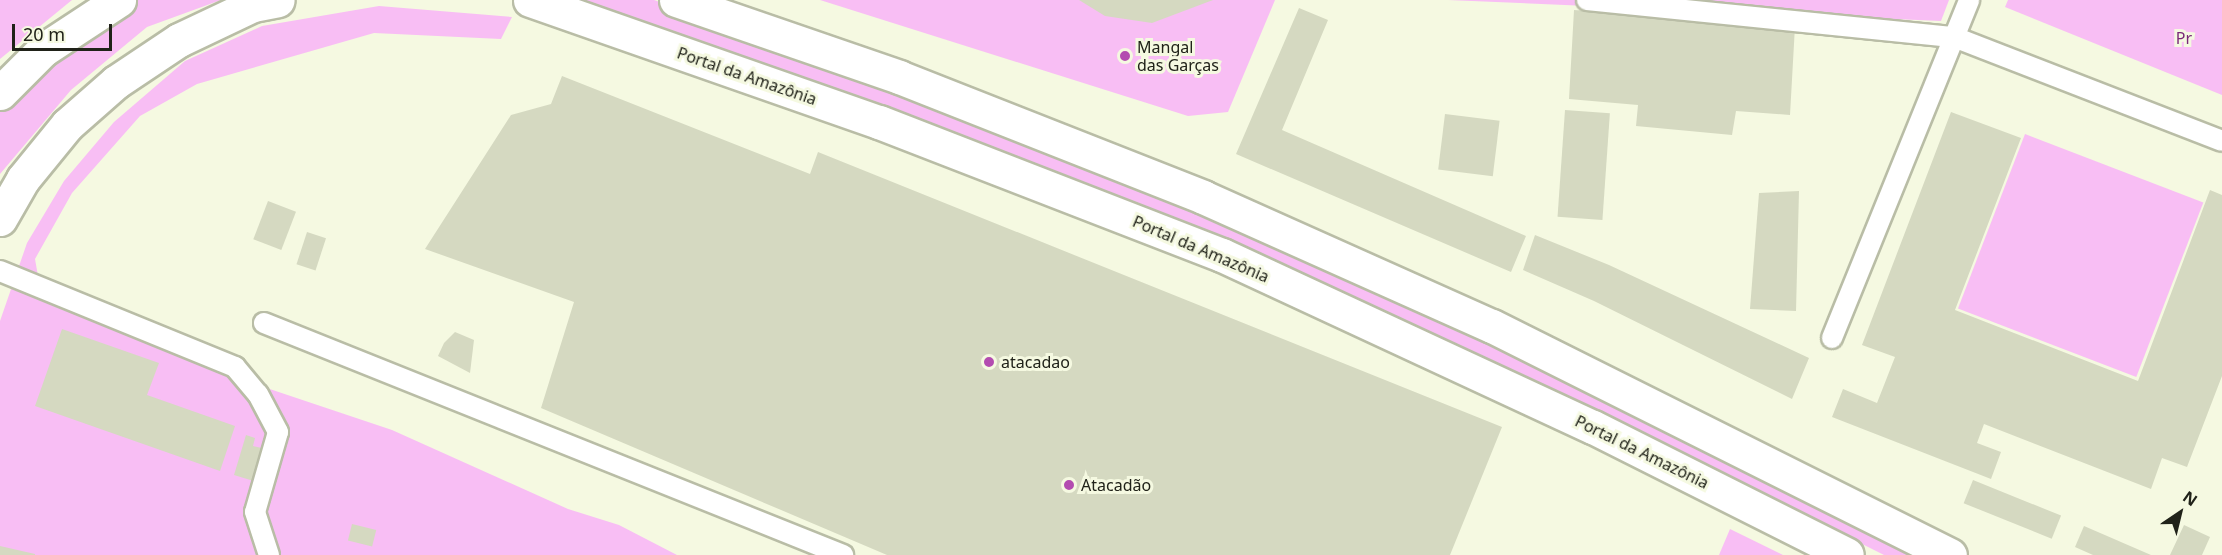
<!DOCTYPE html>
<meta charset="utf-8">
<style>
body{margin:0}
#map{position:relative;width:2222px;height:555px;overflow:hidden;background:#f5f9e1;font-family:"Noto Sans",sans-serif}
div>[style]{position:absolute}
.green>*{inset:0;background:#f8bef4;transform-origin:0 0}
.building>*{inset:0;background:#d5d9c1;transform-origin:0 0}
.roads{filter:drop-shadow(2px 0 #b9bda6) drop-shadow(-2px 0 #b9bda6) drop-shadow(0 2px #b9bda6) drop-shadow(0 -2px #b9bda6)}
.lane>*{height:20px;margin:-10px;padding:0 10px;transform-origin:10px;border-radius:10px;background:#fff}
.secondary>*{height:33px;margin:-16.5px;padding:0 16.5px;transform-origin:16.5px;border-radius:16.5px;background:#fff}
.dots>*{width:16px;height:16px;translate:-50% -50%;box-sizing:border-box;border:3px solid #f5f9e1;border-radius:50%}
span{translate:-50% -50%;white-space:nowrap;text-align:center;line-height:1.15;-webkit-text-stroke:6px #f5f9e1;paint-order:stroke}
.park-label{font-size:16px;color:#7a2878}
.poi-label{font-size:16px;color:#202219}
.left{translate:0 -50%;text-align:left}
.street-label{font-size:16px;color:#202219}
.north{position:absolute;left:2150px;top:483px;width:60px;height:60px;-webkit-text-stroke:4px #f5f9e1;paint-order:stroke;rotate:35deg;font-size:16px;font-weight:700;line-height:24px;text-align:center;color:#202219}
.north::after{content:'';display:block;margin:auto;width:21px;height:27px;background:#202219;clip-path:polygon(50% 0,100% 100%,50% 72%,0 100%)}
.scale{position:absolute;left:12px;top:24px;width:100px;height:27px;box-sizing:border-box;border:3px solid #202219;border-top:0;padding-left:8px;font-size:18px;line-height:21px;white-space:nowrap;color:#202219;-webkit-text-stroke:4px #f5f9e1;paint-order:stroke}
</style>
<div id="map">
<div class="green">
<div style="clip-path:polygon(0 0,72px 0,0 59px)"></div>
<div style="clip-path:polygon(136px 0,221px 0,147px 27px,71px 90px,0 174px,0 108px,53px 57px)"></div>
<div style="clip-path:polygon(578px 0,654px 0,961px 107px,1453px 324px,1915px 555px,1884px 555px,1675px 450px,1216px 237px,942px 127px)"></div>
<div style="clip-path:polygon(820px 0,1275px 0,1228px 112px,1188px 116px)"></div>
<div style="clip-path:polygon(1448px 0,1949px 0,1941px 21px)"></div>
<div style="clip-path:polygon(2008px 0,2222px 0,2222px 95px,2005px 7px)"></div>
<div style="clip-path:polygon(379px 6px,512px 17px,501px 39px,374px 33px,197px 84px,140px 116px,72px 193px,35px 259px,41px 293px,237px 378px,392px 430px,568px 509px,619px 525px,677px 555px,0 555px,0 321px,27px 243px,64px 181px,114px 122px,185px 61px,262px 26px)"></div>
<div style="left:2025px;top:134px;width:191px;height:187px;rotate:21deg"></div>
<div style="clip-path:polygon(1730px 529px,1783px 555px,1719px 555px)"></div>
</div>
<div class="building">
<div style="clip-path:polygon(1079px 0,1213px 0,1152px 23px,1105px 16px)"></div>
<div style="clip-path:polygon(1299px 8px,1328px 20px,1282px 130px,1526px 236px,1511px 272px,1236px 154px)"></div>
<div style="clip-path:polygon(1574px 10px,1795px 26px,1790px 115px,1736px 111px,1732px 135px,1636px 126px,1638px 105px,1569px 99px)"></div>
<div style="clip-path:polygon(562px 76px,810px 174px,818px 152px,1502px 427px,1450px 555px,887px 555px,541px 408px,574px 302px,425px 249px,511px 115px,551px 104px)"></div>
<div style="left:1565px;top:110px;width:45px;height:107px;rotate:4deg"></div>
<div style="clip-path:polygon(1951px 112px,2021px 138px,1955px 310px,2138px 381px,2210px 190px,2222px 195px,2222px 376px,2187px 467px,2162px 458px,2151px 489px,1984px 424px,1977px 443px,2001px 452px,1991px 479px,1832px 417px,1843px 389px,1877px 403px,1895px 357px,1862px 345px)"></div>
<div style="left:1445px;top:114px;width:55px;height:56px;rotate:7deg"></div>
<div style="clip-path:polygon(1799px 191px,1796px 311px,1750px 309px,1759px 193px)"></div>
<div style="left:268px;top:201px;width:30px;height:41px;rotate:21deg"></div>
<div style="left:307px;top:232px;width:20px;height:34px;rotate:18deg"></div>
<div style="clip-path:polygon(1535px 235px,1609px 265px,1809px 358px,1792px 399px,1594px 301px,1523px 270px)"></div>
<div style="clip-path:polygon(62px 329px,159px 363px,147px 395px,235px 426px,220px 471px,35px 406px)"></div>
<div style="clip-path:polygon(455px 332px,474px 340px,470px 373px,438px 356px,444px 343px)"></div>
<div style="clip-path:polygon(246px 435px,255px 438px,253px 446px,266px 449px,257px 482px,234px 475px)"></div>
<div style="left:1973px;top:480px;width:95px;height:25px;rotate:22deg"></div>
<div style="left:352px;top:524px;width:25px;height:17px;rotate:14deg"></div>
<div style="clip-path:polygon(2184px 525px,2210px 537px,2202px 555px,2170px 555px)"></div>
<div style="clip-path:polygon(2084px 526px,2151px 555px,2093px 555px,2075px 547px)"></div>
<div style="clip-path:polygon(0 546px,35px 554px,35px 555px,0 555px)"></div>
</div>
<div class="roads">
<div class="lane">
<div style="left:1587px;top:0;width:369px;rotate:5.8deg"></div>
<div style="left:1954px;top:37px;width:287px;rotate:21.2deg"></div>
<div style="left:0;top:271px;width:254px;rotate:22.2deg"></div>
<div style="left:235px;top:367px;width:35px;rotate:50deg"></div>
<div style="left:258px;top:394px;width:43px;rotate:62.2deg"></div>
<div style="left:278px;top:432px;width:83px;rotate:106deg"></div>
<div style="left:255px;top:512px;width:45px;rotate:72deg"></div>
<div style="left:264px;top:323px;width:624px;rotate:21.84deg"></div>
<div style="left:1832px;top:338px;width:365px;rotate:-67.9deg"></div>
</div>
<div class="secondary">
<div style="left:530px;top:0;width:370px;rotate:19.3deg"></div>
<div style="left:879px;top:122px;width:368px;rotate:21.2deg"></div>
<div style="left:1222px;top:255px;width:409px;rotate:24.9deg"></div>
<div style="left:1593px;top:427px;width:284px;rotate:26.7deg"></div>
<div style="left:676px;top:0;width:236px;rotate:19deg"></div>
<div style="left:899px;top:77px;width:327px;rotate:21.5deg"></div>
<div style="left:1203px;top:197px;width:316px;rotate:24.1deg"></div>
<div style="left:1492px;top:326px;width:512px;rotate:26.57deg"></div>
<div style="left:0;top:93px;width:61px;rotate:-45deg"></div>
<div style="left:43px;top:50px;width:91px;rotate:-33.3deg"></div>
<div style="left:0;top:219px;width:46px;rotate:-60.1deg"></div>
<div style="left:23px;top:179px;width:70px;rotate:-50.8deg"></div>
<div style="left:67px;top:125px;width:65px;rotate:-41.3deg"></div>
<div style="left:116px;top:82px;width:76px;rotate:-33.7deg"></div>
<div style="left:179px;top:40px;width:82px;rotate:-25.3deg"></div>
<div style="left:253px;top:5px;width:25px;rotate:-11deg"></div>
</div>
</div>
<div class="dots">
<div style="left:1125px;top:56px;background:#b34cb0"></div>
<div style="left:989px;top:362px;background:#b34cb0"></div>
<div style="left:1069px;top:485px;background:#b34cb0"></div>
</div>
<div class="park-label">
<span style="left:2184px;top:38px">Pr</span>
</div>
<div class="poi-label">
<span class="left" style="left:1137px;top:56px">Mangal<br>das Garças</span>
<span class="left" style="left:1001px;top:362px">atacadao</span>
<span class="left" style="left:1081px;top:485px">Atacadão</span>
</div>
<div class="street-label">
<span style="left:747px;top:76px;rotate:19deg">Portal da Amazônia</span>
<span style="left:1201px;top:249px;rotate:23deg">Portal da Amazônia</span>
<span style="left:1642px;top:452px;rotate:26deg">Portal da Amazônia</span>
</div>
<div class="north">N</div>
<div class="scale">20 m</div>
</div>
